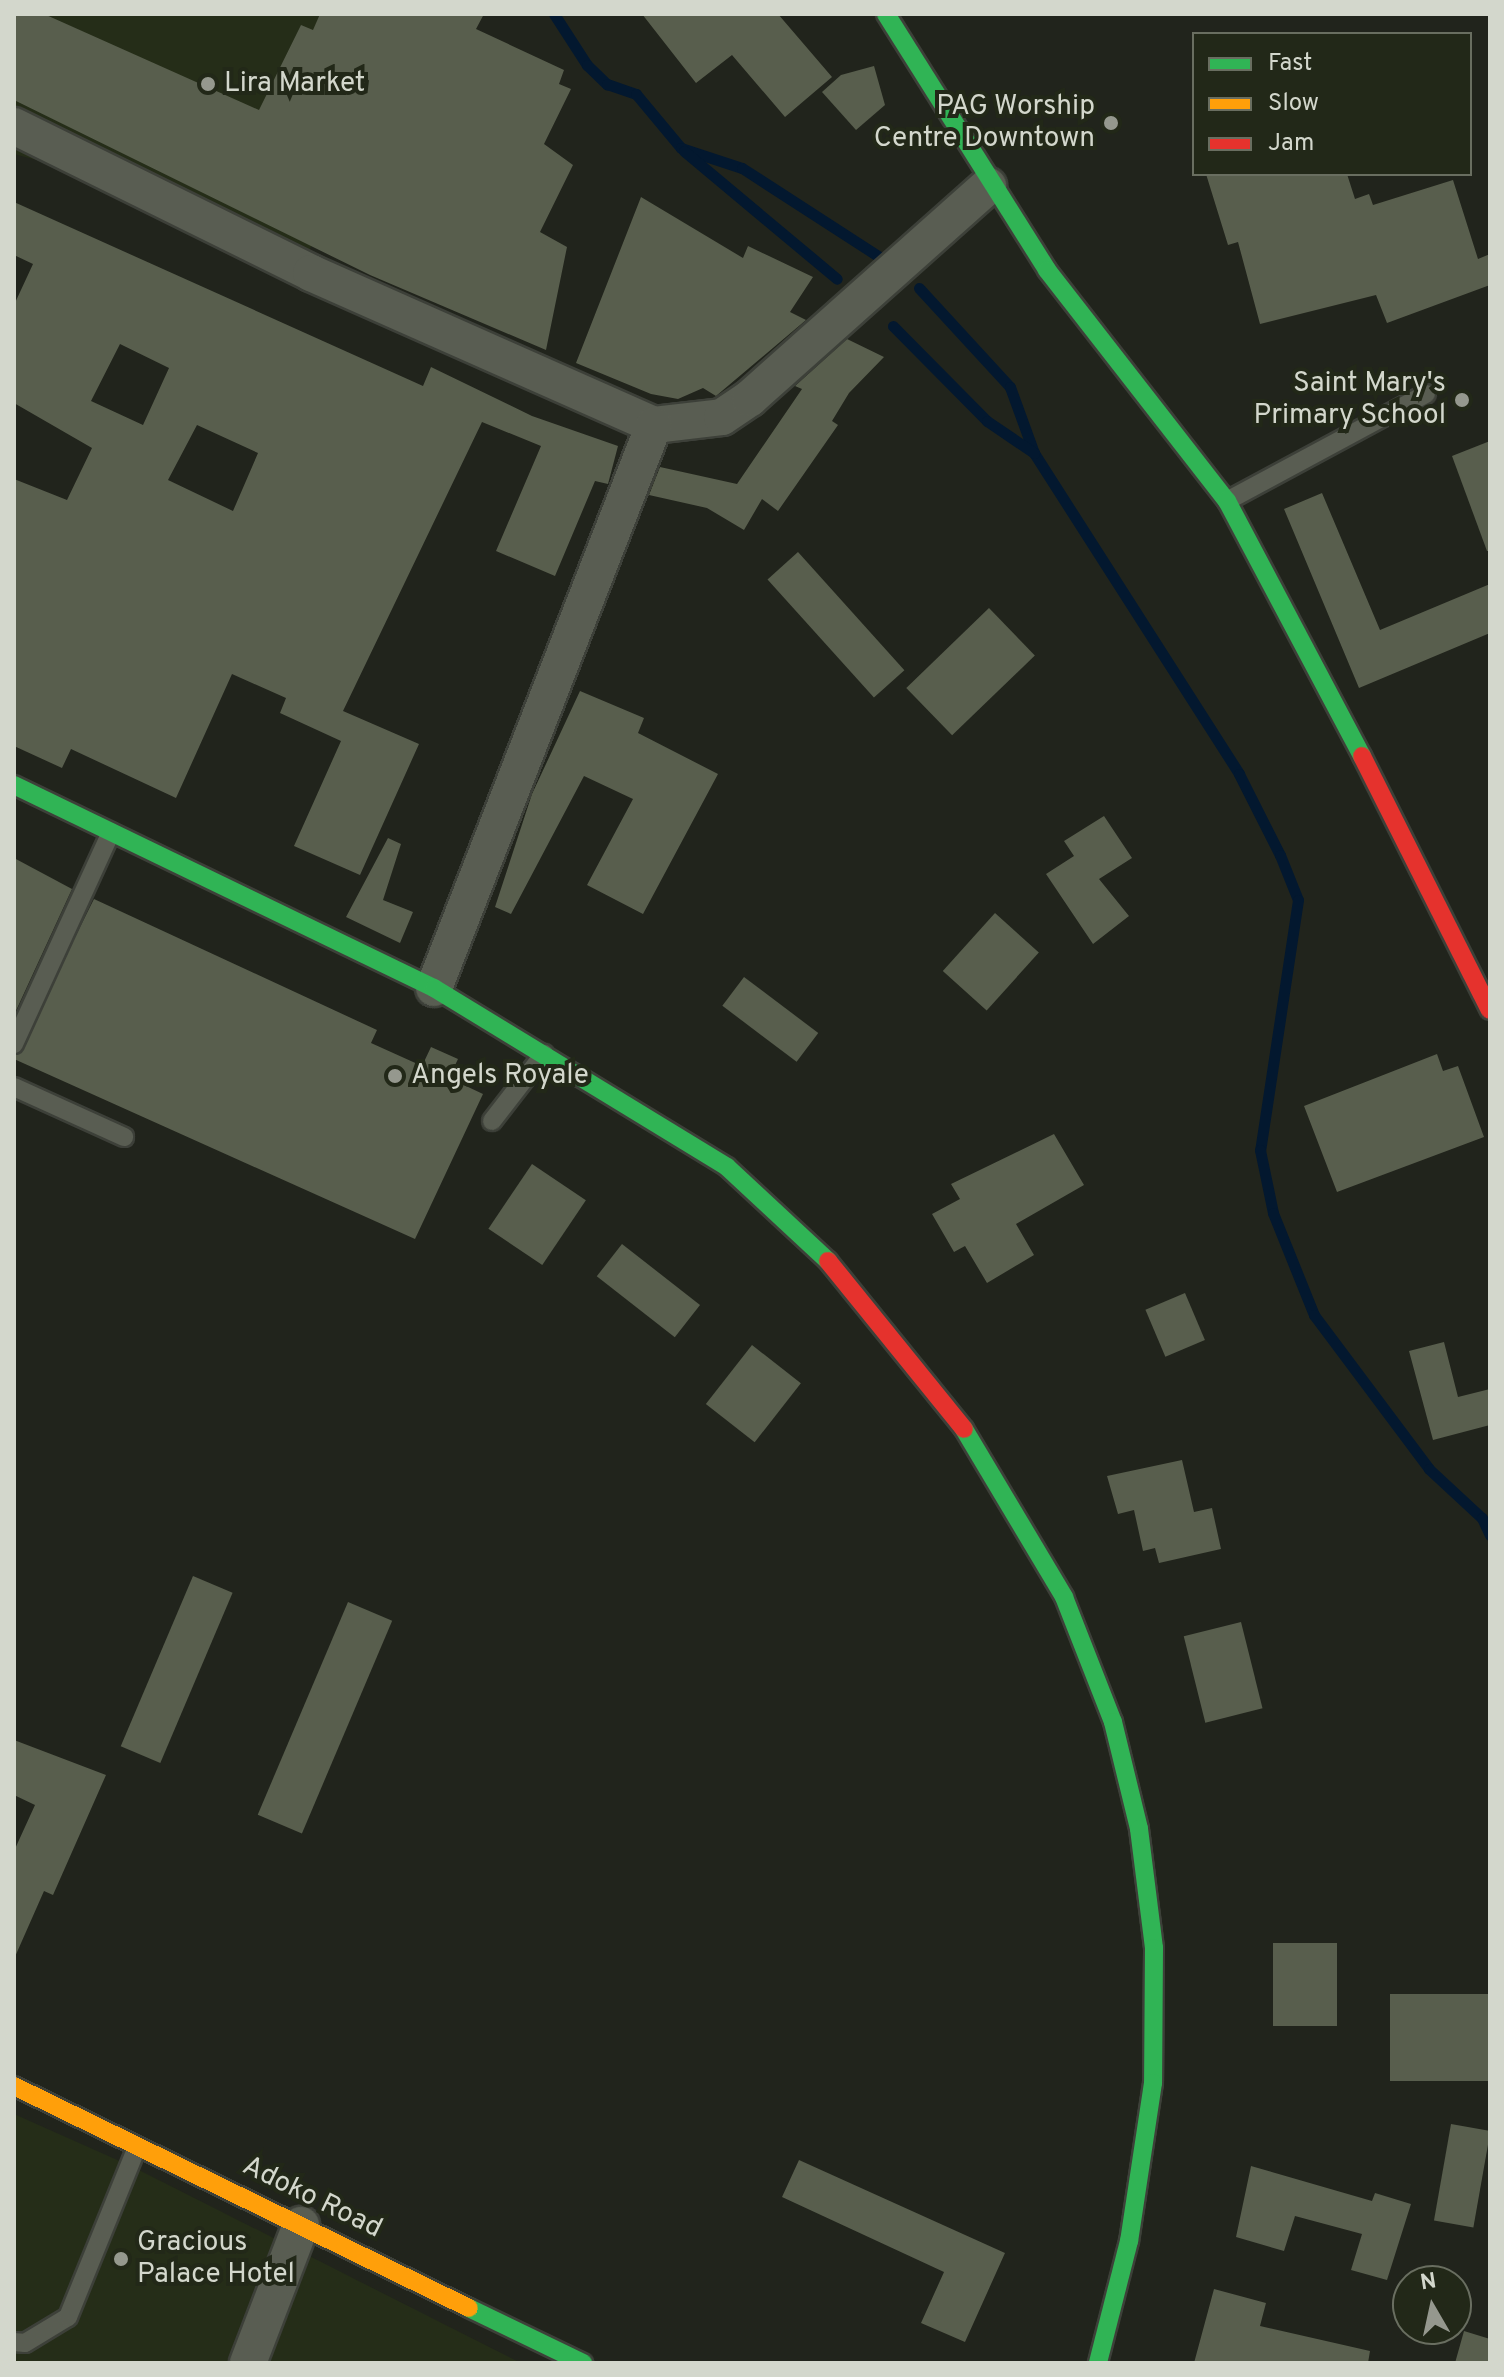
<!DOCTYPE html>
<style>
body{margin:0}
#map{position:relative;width:1504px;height:2377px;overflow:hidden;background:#21241c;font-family:Overpass,sans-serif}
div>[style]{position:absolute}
.built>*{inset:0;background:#252d18}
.stream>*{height:11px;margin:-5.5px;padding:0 5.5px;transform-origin:5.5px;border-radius:5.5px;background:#03182f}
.building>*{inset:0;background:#585e4d;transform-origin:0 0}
.roads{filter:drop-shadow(2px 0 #3d4039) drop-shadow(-2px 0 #3d4039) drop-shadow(0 2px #3d4039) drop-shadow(0 -2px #3d4039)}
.lane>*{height:18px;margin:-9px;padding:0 9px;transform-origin:9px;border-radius:9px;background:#595d52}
.street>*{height:36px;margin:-18px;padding:0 18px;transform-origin:18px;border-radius:18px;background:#595d52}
.fast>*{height:18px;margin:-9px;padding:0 9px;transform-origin:9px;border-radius:9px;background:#30b455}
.slow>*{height:18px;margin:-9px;padding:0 9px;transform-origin:9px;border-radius:9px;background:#ff9f0a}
.jam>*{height:18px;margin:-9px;padding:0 9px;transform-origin:9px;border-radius:9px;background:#e5322d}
.dots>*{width:22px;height:22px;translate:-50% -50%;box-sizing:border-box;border:4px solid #222818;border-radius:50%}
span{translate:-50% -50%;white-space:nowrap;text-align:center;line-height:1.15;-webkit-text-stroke:8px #222818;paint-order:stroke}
.poi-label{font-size:28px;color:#d3d7cc}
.left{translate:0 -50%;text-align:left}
.right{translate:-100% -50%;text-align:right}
.street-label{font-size:28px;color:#d3d7cc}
.frame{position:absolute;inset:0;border:16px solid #d3d7cc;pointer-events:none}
.legend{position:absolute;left:1192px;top:32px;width:280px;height:144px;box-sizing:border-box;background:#222818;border:2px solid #696e60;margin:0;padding:10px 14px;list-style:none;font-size:24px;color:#d3d7cc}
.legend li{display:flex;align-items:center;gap:16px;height:40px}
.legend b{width:40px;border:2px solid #696e60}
.north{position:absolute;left:1392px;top:2265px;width:80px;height:80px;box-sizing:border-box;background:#222818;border:2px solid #696e60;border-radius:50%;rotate:351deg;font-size:22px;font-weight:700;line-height:32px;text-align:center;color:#d3d7cc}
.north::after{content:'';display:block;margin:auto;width:28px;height:36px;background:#95988e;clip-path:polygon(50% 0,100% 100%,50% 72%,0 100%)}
</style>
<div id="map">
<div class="built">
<div style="clip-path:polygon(14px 14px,440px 14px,296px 274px,85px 173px,14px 154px)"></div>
<div style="clip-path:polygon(14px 2114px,133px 2167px,521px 2363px,14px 2363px)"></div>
</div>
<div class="stream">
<div style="left:554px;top:14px;width:61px;rotate:57.1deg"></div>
<div style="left:587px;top:65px;width:28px;rotate:44deg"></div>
<div style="left:607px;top:84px;width:31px;rotate:19deg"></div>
<div style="left:636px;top:94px;width:70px;rotate:50.2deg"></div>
<div style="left:681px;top:148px;width:64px;rotate:18.2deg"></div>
<div style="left:742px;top:168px;width:175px;rotate:32.9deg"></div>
<div style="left:684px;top:151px;width:199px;rotate:39.9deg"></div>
<div style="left:919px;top:288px;width:134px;rotate:47.4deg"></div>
<div style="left:1010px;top:387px;width:70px;rotate:70deg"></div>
<div style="left:1034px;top:453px;width:381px;rotate:57.4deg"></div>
<div style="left:1239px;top:774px;width:91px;rotate:63.2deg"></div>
<div style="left:1280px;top:855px;width:48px;rotate:68.2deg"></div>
<div style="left:1298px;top:900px;width:253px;rotate:98.6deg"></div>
<div style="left:1260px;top:1150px;width:64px;rotate:78.3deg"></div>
<div style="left:1273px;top:1213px;width:110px;rotate:68.1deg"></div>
<div style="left:1314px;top:1315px;width:192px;rotate:53.2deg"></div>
<div style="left:1429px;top:1469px;width:72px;rotate:42.8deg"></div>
<div style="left:1482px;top:1518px;width:19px;rotate:65deg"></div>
<div style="left:893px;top:326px;width:134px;rotate:45.3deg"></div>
<div style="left:987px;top:421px;width:57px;rotate:34.2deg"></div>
</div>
<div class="building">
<div style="clip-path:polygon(14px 14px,44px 14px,259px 110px,301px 25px,313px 30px,320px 14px,484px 14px,476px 29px,564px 70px,559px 84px,571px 89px,544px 144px,573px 165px,540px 232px,567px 247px,546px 350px,370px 275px,14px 100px)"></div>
<div style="clip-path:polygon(642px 14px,778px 14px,832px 77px,785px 117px,732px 55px,696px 83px)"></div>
<div style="clip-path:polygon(874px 66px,885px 105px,856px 130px,822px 92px,841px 75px)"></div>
<div style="clip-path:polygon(1206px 174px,1347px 174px,1355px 199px,1369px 194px,1373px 205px,1453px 180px,1478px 259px,1490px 254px,1490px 285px,1387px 323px,1376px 295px,1260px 324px,1238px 242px,1228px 245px)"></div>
<div style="clip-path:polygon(641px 197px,743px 258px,748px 246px,813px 277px,790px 312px,806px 320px,716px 396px,703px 388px,678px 399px,651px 394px,576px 363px)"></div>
<div style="clip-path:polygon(evenodd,14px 202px,423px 386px,431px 367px,532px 416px,618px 446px,608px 484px,595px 481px,555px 576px,496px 551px,541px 446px,482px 422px,343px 711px,419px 744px,360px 875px,294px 846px,341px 741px,280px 713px,286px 698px,232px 674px,176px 798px,71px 749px,62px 768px,14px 746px,14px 479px,67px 500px,92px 448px,14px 403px,14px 305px,33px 264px,14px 255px,14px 202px,120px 344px,169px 368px,143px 425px,91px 401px,120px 344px,14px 202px,197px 425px,258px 453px,233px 511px,168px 480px,197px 425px)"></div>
<div style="clip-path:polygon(847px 339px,884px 357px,849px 393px,832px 421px,838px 425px,778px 511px,762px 499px,744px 530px,707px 508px,649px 495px,660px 467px,737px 484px,802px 389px,795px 386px)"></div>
<div style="clip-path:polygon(1490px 441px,1490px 551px,1487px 551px,1452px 456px)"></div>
<div style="clip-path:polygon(1322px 493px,1380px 630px,1490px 584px,1490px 633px,1359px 688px,1284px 509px)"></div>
<div style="left:798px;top:552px;width:159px;height:41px;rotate:48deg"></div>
<div style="left:989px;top:608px;width:66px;height:115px;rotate:46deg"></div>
<div style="clip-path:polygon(580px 691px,644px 718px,638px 733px,718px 774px,643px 914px,587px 885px,633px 799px,584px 776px,511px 914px,495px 907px,532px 794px)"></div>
<div style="clip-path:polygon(1104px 816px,1132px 858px,1099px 879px,1129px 916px,1093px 944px,1046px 874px,1074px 856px,1064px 841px)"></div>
<div style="clip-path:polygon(388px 838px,401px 844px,383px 900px,413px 912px,400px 943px,346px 917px)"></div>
<div style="clip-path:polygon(14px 858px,72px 889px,14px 1015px)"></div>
<div style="clip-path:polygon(94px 899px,377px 1030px,371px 1043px,422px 1066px,431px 1047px,458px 1059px,449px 1078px,483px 1094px,415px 1239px,14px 1059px)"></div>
<div style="left:995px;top:913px;width:59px;height:78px;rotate:42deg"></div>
<div style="left:744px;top:977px;width:93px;height:36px;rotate:37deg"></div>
<div style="clip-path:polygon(1437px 1054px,1443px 1071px,1458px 1066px,1484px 1137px,1337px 1192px,1304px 1106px)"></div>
<div style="clip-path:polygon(1054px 1134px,1084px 1185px,1016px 1224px,1034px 1255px,987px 1283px,965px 1246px,954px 1252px,932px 1214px,960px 1199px,951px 1184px)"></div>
<div style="left:532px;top:1164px;width:65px;height:78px;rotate:34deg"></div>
<div style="left:622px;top:1244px;width:99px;height:41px;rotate:38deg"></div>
<div style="left:1185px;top:1293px;width:51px;height:43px;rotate:67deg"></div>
<div style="clip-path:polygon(1444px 1342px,1458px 1397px,1490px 1389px,1490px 1425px,1433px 1440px,1409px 1351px)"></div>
<div style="left:752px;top:1345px;width:62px;height:75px;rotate:38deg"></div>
<div style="clip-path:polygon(1182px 1460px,1194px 1512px,1212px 1508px,1221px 1549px,1159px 1563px,1155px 1548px,1143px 1551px,1134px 1510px,1118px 1514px,1107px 1476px)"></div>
<div style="left:193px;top:1576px;width:43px;height:185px;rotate:23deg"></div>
<div style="left:348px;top:1602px;width:48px;height:231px;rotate:23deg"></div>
<div style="left:1241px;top:1622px;width:89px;height:59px;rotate:76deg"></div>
<div style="clip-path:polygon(14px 1740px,106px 1775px,53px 1895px,44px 1891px,14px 1959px,14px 1851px,35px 1805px,14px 1795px)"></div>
<div style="left:1273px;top:1943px;width:64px;height:83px"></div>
<div style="left:1490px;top:1994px;width:87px;height:100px;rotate:90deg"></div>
<div style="left:1451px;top:2124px;width:40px;height:98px;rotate:10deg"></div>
<div style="clip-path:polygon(799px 2160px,1005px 2253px,965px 2342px,921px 2323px,944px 2272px,782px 2197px)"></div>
<div style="clip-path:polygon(1251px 2166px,1372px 2201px,1375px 2193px,1411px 2204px,1387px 2280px,1351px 2270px,1362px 2234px,1295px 2216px,1284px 2251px,1236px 2237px)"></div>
<div style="clip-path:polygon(1214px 2289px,1266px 2303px,1260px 2326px,1370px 2351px,1368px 2363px,1194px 2363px)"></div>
<div style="clip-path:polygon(1464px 2331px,1490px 2339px,1490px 2363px,1455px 2363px)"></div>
</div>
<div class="roads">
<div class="lane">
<div style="left:1227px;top:501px;width:226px;rotate:-28.3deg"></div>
<div style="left:14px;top:1044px;width:233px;rotate:-65.4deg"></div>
<div style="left:14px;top:1087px;width:121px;rotate:24.4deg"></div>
<div style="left:492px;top:1121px;width:85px;rotate:-52.2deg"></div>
<div style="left:14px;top:2342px;width:11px;rotate:5deg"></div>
<div style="left:25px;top:2343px;width:50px;rotate:-31.2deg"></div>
<div style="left:68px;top:2317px;width:183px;rotate:-67.9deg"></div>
</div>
<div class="street">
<div style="left:14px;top:126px;width:331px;rotate:26.3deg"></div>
<div style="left:311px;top:273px;width:375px;rotate:23.9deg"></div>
<div style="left:654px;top:425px;width:68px;rotate:-6.7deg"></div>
<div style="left:722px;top:417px;width:34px;rotate:-34deg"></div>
<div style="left:750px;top:398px;width:319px;rotate:-41.7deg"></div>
<div style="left:434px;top:988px;width:604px;rotate:-68.66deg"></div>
<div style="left:248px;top:2363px;width:148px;rotate:-69deg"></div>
</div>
<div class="fast">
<div style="left:886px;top:14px;width:302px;rotate:57.8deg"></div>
<div style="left:1047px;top:270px;width:293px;rotate:52.1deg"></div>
<div style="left:1227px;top:501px;width:289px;rotate:62.1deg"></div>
<div style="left:14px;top:785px;width:466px;rotate:25.8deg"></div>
<div style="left:434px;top:988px;width:343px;rotate:31.4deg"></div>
<div style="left:727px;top:1167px;width:138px;rotate:42.9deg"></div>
<div style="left:964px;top:1429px;width:196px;rotate:59.2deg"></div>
<div style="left:1064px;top:1597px;width:134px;rotate:68.6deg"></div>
<div style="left:1113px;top:1722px;width:110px;rotate:76.3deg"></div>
<div style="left:1139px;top:1829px;width:120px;rotate:82.8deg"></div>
<div style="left:1154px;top:1948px;width:135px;rotate:90.4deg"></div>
<div style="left:1153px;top:2083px;width:160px;rotate:98.6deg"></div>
<div style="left:1129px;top:2241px;width:126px;rotate:104.3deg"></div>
<div style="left:469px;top:2308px;width:127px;rotate:25.8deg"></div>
</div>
<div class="slow">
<div style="left:14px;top:2086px;width:506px;rotate:26.01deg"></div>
</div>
<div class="jam">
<div style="left:1362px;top:756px;width:284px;rotate:63.3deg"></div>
<div style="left:828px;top:1261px;width:216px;rotate:51deg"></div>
</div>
</div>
<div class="dots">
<div style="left:208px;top:84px;background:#95988e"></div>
<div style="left:1111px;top:123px;background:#95988e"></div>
<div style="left:1462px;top:400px;background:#95988e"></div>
<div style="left:395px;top:1076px;background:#95988e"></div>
<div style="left:121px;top:2259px;background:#95988e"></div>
</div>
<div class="poi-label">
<span class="left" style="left:224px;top:84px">Lira Market</span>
<span class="right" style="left:1095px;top:123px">PAG Worship<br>Centre Downtown</span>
<span class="right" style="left:1446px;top:400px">Saint Mary's<br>Primary School</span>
<span class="left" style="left:411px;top:1076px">Angels Royale</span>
<span class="left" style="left:137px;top:2259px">Gracious<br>Palace Hotel</span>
</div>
<div class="street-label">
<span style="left:312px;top:2198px;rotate:26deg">Adoko Road</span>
</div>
<div class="frame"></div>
<ul class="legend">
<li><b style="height:10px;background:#30b455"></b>Fast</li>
<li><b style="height:10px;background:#ff9f0a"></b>Slow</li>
<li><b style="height:10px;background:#e5322d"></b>Jam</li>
</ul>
<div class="north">N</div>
</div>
